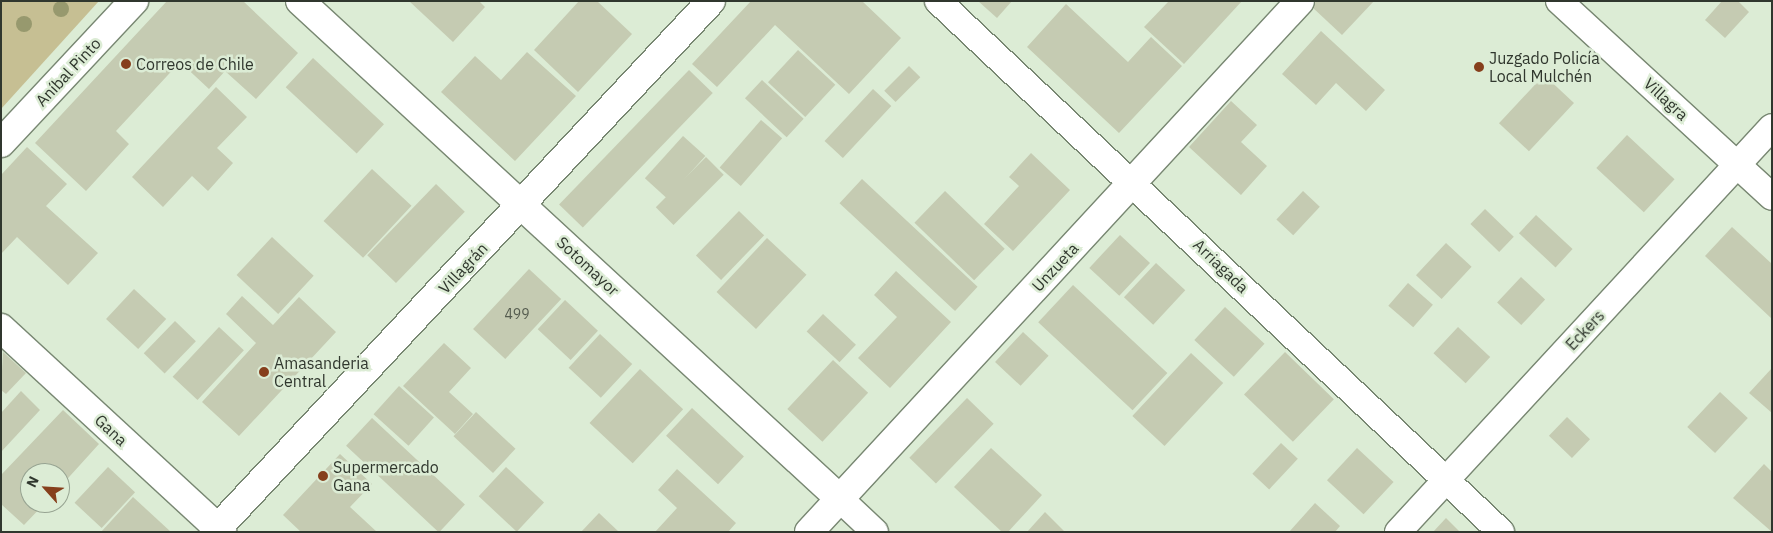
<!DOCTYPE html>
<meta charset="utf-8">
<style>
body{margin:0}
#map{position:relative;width:1773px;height:533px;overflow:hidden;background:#dcecd5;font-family:"IBM Plex Sans",sans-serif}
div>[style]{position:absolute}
.green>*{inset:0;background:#c6bf93}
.building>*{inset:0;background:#c5cbb2;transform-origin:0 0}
.roads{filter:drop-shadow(1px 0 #788772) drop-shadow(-1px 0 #788772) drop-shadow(0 1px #788772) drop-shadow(0 -1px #788772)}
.street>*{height:26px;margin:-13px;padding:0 13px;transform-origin:13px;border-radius:13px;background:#fff}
.secondary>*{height:28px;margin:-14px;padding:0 14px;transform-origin:14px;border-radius:14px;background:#fff}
.trees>*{width:16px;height:16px;margin:-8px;border-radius:50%;background:#97996e}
.dots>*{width:14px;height:14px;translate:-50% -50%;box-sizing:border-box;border:2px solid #dcecd5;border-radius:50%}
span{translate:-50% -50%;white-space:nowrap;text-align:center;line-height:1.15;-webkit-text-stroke:5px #dcecd5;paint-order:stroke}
.number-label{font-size:14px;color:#555c4f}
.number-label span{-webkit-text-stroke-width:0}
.poi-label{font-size:16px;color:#30372e}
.left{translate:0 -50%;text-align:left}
.street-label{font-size:16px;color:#30372e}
.frame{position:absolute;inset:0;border:2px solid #30372e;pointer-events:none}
.north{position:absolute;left:20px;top:463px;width:50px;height:50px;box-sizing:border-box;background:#dcecd5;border:1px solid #97a492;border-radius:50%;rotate:296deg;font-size:14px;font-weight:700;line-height:20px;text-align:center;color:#30372e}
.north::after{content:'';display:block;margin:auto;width:18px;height:22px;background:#863f1c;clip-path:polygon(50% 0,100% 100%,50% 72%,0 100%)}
</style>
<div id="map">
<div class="green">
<div style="clip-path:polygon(1px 1px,99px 1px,1px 109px)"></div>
</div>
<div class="building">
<div style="clip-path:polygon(167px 1px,243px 1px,298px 53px,256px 99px,225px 71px,209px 89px,180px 62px,116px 131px,129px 144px,86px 191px,35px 143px)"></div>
<div style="clip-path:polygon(409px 1px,479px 1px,485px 7px,453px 42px)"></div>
<div style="clip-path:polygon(579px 1px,597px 1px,632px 34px,578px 92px,534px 50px)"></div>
<div style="clip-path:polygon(751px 1px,862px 1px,901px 38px,849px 94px,775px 25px,717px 87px,692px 64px)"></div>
<div style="clip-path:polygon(978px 1px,1012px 1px,997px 18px)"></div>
<div style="clip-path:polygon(1169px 1px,1242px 1px,1184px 64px,1144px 27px)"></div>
<div style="clip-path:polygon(1316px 1px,1374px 1px,1342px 35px,1312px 7px)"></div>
<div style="clip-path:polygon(1722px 1px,1738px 1px,1749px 12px,1725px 38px,1705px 20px)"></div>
<div style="clip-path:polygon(1066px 4px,1128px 62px,1151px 37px,1182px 66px,1119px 133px,1027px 47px)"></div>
<div style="clip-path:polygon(1321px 31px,1385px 90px,1366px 111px,1336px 83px,1316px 105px,1282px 74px)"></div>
<div style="left:798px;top:50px;width:51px;height:44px;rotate:43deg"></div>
<div style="clip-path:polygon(527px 52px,576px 96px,515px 161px,441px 92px,475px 56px,501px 80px)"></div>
<div style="left:313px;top:58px;width:97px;height:40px;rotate:43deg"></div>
<div style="left:909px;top:66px;width:16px;height:35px;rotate:45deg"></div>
<div style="left:689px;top:70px;width:33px;height:187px;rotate:44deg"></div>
<div style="left:1544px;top:75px;width:41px;height:66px;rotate:43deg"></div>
<div style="left:762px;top:80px;width:57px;height:25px;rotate:43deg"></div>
<div style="clip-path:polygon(216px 87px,247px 117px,217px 148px,233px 163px,208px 191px,192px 176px,163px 207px,132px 177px)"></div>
<div style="left:873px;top:89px;width:25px;height:71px;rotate:43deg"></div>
<div style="clip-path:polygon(1231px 101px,1257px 125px,1241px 142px,1267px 166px,1241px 195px,1189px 147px)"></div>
<div style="left:761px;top:120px;width:28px;height:63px;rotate:41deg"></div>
<div style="left:1627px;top:135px;width:65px;height:45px;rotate:43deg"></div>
<div style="left:683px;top:136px;width:30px;height:57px;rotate:42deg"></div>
<div style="clip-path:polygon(27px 147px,67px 184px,46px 206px,98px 253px,68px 285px,17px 237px,1px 254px,1px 175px)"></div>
<div style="clip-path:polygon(1031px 153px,1070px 190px,1013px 251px,984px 224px,1019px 186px,1009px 177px)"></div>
<div style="left:706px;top:157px;width:25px;height:71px;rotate:45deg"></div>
<div style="left:372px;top:169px;width:54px;height:71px;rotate:43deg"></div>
<div style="left:862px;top:179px;width:158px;height:33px;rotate:43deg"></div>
<div style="left:436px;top:184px;width:40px;height:99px;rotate:44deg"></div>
<div style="left:945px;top:191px;width:83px;height:44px;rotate:44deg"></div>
<div style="left:1303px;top:191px;width:23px;height:39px;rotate:43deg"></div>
<div style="left:1485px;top:209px;width:40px;height:21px;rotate:44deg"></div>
<div style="left:739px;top:211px;width:35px;height:62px;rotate:44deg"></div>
<div style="left:1536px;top:215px;width:50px;height:25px;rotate:43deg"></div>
<div style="clip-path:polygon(1732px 227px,1772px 264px,1772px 319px,1705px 256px)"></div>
<div style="left:1120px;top:235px;width:41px;height:45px;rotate:43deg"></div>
<div style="left:272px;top:237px;width:57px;height:52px;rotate:43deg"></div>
<div style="left:767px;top:238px;width:54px;height:74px;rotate:43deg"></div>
<div style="left:1446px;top:243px;width:35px;height:44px;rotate:43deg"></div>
<div style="left:1156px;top:263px;width:40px;height:47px;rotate:43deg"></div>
<div style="left:529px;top:269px;width:44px;height:82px;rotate:43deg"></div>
<div style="clip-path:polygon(896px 271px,951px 322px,890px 388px,858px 358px,897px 317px,874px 295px)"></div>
<div style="left:1521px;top:277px;width:33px;height:35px;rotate:43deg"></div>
<div style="left:1408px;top:283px;width:33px;height:30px;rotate:41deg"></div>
<div style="left:1073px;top:285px;width:129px;height:51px;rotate:43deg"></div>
<div style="left:134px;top:289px;width:44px;height:41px;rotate:43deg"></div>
<div style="clip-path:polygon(242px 296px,273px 325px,299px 297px,336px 332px,239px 436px,202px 402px,256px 343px,226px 314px)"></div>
<div style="left:565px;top:300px;width:45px;height:40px;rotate:43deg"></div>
<div style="left:1225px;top:307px;width:54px;height:45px;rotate:43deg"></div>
<div style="left:823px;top:314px;width:45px;height:24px;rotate:43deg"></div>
<div style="left:175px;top:321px;width:29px;height:45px;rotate:44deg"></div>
<div style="left:219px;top:327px;width:34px;height:68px;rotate:43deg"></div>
<div style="left:1458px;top:327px;width:44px;height:36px;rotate:43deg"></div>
<div style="left:1023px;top:332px;width:35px;height:41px;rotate:43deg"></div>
<div style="left:600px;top:334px;width:44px;height:46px;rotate:43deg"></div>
<div style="clip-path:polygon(444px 343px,471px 368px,449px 392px,473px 414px,455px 434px,403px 386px)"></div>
<div style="clip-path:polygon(3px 352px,26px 373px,6px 394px,1px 390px)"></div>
<div style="left:1285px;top:352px;width:68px;height:59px;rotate:44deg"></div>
<div style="left:1191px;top:353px;width:44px;height:86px;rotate:43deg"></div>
<div style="left:833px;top:360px;width:48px;height:67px;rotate:43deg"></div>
<div style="clip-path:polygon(1772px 368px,1772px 413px,1749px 393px)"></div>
<div style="left:640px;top:369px;width:59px;height:74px;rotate:43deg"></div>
<div style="left:399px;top:386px;width:47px;height:38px;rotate:42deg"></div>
<div style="clip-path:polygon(21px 391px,40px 410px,1px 452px,1px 413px)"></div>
<div style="left:1720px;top:392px;width:38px;height:48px;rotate:43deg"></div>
<div style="left:967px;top:398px;width:37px;height:83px;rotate:44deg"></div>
<div style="left:692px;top:408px;width:71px;height:38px;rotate:43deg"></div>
<div style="clip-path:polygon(63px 410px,99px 444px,60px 487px,60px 473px,30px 473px,30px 503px,45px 503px,24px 525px,1px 504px,1px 475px)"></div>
<div style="left:476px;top:412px;width:54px;height:33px;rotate:43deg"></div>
<div style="left:1567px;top:417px;width:32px;height:26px;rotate:44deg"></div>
<div style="left:372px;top:418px;width:127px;height:38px;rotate:43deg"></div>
<div style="left:1281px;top:443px;width:23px;height:42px;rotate:43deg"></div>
<div style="clip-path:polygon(991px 448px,1042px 495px,1008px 532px,1002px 532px,954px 487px)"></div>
<div style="left:1357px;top:448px;width:50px;height:44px;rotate:43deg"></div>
<div style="clip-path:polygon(340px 454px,372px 484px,350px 507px,377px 532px,301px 532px,283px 515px)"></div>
<div style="clip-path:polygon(1764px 464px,1772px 472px,1772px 532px,1733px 498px)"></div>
<div style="left:108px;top:467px;width:37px;height:49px;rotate:43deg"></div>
<div style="left:506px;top:467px;width:52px;height:40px;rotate:43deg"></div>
<div style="clip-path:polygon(677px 469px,736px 523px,728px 532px,655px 532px,677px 508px,658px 490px)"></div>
<div style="clip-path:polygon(133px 497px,171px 532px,101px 532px)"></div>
<div style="clip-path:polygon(1315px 503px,1340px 526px,1335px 532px,1289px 532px)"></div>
<div style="clip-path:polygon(1045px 512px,1065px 532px,1027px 532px)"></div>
<div style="clip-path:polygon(599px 513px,619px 532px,581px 532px)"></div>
<div style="clip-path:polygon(1446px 518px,1460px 532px,1433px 532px)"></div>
</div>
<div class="roads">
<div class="street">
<div style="left:938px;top:1px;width:774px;rotate:43.32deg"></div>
<div style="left:1559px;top:1px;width:289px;rotate:42.6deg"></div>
<div style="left:840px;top:499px;width:48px;rotate:43.3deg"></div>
<div style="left:1398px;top:532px;width:551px;rotate:-47.28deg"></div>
</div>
<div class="secondary">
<div style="left:300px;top:1px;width:735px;rotate:42.68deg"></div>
<div style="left:1px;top:143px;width:195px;rotate:-46.9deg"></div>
<div style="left:1px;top:328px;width:301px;rotate:42.7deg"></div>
<div style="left:214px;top:532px;width:727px;rotate:-46.89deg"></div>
<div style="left:809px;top:532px;width:723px;rotate:-47.24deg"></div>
</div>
</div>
<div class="trees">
<div style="left:61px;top:9px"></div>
<div style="left:24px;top:24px"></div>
</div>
<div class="dots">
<div style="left:126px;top:64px;background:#863f1c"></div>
<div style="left:1479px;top:67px;background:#863f1c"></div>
<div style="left:264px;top:372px;background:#863f1c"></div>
<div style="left:323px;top:476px;background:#863f1c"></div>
</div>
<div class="number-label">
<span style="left:517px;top:314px">499</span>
</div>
<div class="poi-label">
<span class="left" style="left:1489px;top:67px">Juzgado Policía<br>Local Mulchén</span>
<span class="left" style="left:136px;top:64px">Correos de Chile</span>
<span class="left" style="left:274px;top:372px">Amasanderia<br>Central</span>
<span class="left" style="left:333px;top:476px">Supermercado<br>Gana</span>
</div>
<div class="street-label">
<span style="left:68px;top:72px;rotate:-47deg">Aníbal Pinto</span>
<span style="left:1666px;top:99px;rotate:43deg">Villagra</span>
<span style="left:588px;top:266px;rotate:43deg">Sotomayor</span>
<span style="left:1221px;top:266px;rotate:44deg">Arriagada</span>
<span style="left:1055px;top:267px;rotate:-47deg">Unzueta</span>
<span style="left:463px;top:268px;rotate:-47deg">Villagrán</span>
<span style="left:1585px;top:330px;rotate:-47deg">Eckers</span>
<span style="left:111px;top:430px;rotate:43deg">Gana</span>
</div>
<div class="frame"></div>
<div class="north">N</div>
</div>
